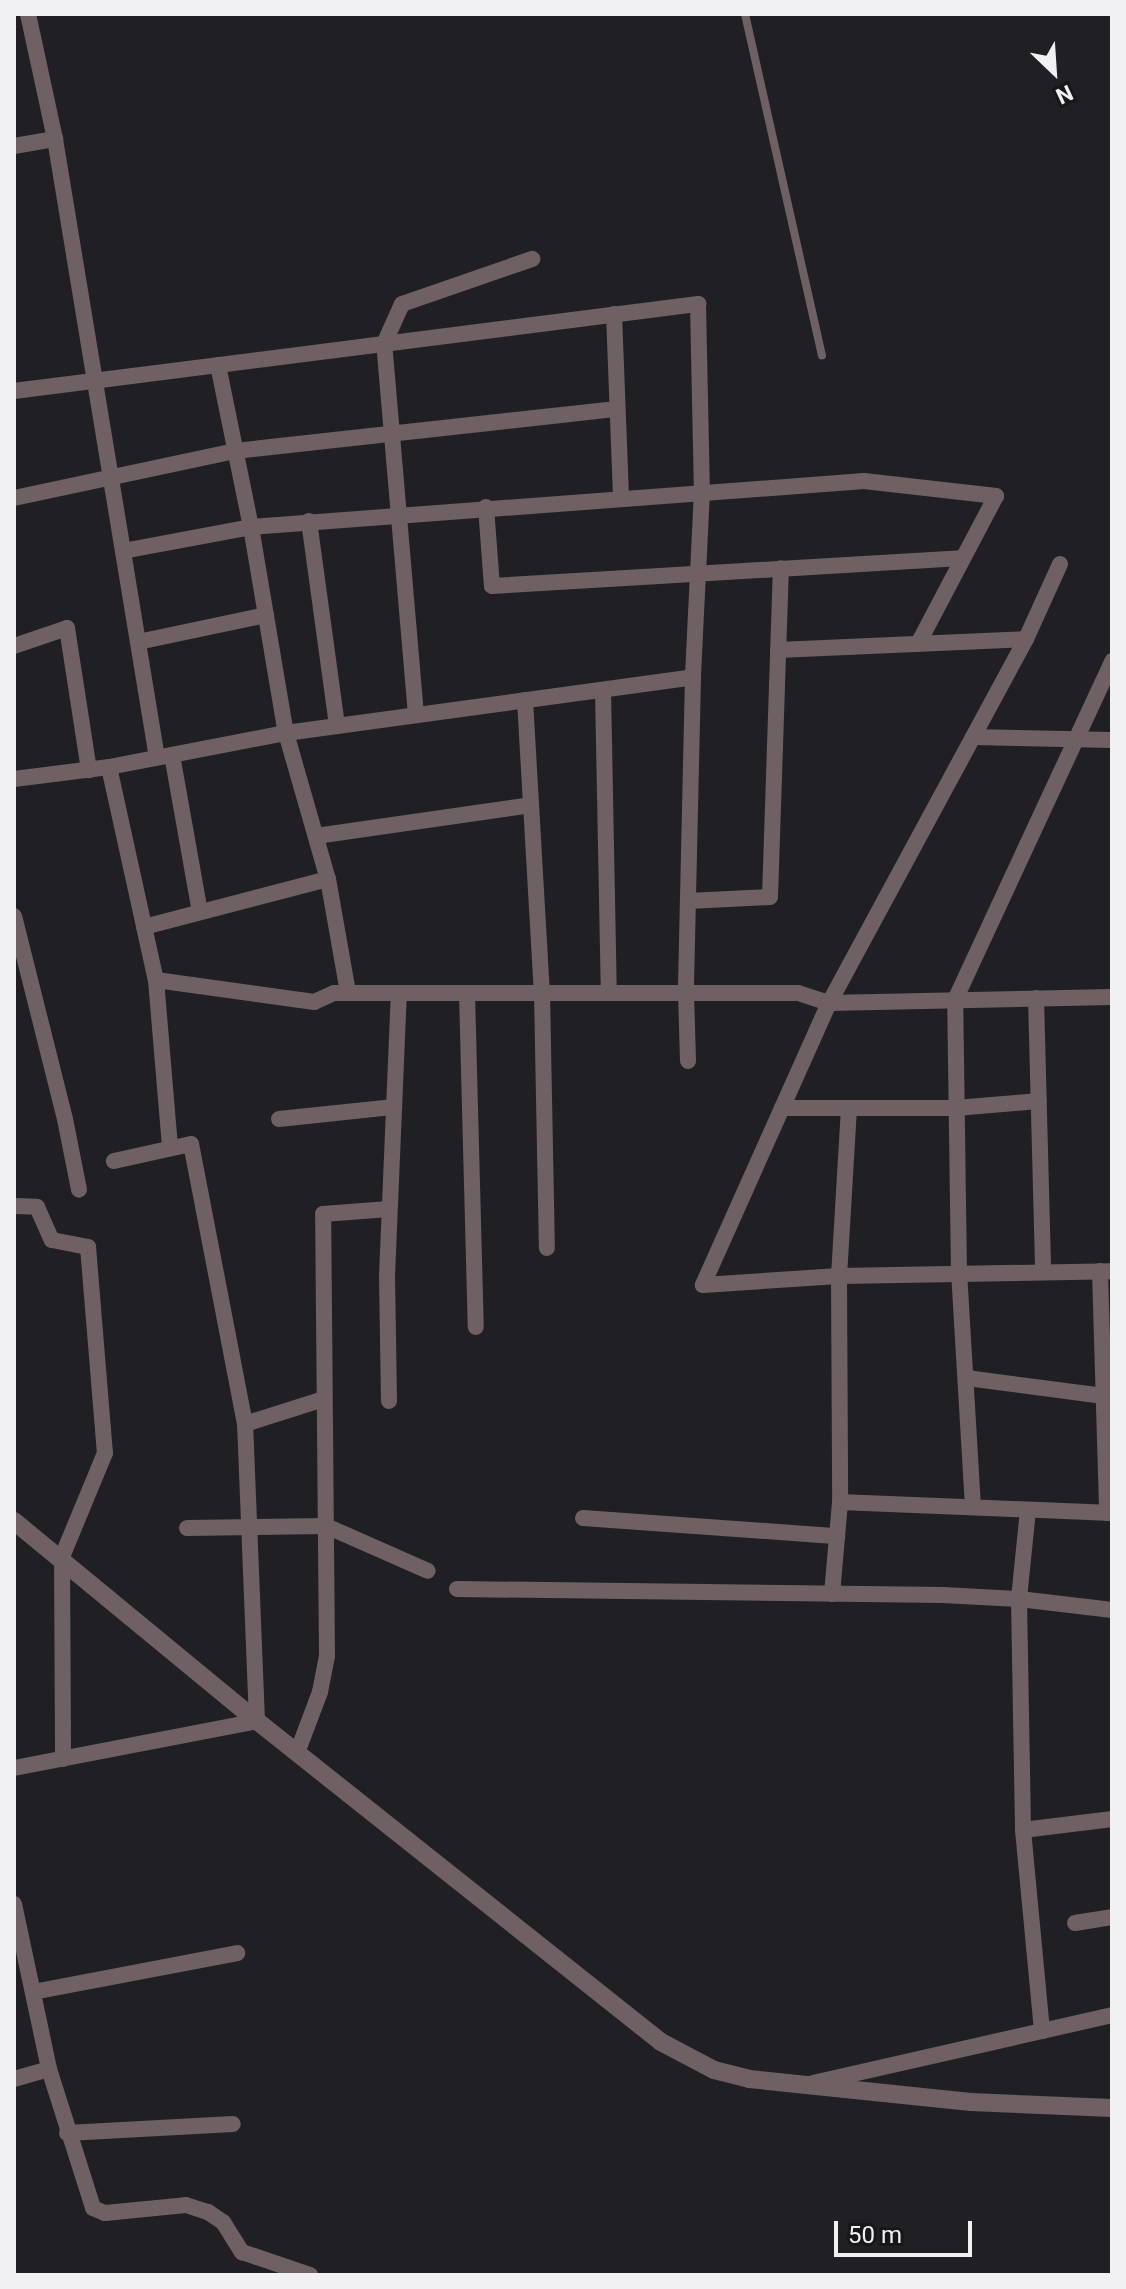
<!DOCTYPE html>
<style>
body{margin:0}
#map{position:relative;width:1126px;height:2289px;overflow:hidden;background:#202024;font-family:Roboto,sans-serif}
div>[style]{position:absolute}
.service>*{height:8px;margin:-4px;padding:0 4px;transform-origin:4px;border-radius:4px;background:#6f6063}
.minor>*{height:16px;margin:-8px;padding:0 8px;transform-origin:8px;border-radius:8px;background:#6f6063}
.tertiary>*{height:18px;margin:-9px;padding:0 9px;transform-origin:9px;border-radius:9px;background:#6f6063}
span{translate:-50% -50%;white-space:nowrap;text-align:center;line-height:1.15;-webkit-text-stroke:8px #17171a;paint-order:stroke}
.frame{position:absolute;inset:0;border:16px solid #f1f0f3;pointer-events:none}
.north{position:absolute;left:1014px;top:32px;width:80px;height:80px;-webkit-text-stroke:6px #17171a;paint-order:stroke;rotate:155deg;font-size:22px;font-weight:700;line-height:32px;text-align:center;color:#f1f0f3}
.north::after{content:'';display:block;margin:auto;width:28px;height:36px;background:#f1f0f3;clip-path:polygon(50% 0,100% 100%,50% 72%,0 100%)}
.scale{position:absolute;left:834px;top:2221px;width:138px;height:36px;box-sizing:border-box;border:4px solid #f1f0f3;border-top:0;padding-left:10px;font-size:24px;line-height:28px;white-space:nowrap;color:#f1f0f3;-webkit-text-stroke:6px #17171a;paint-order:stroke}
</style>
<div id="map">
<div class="service">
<div style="left:745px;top:14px;width:350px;rotate:77.3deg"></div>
</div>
<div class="minor">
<div style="left:28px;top:14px;width:128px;rotate:77.8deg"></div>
<div style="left:55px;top:139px;width:627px;rotate:80.64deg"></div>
<div style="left:14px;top:146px;width:42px;rotate:-9.7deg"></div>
<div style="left:614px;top:314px;width:183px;rotate:87.8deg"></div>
<div style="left:218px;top:365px;width:165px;rotate:78.5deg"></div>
<div style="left:251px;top:527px;width:615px;rotate:-4.29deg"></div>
<div style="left:864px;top:481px;width:133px;rotate:6.5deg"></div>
<div style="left:996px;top:496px;width:167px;rotate:117.8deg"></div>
<div style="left:14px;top:391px;width:690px;rotate:-7.25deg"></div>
<div style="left:698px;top:304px;width:187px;rotate:88.8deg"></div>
<div style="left:702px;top:491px;width:186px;rotate:92.8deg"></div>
<div style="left:693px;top:677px;width:316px;rotate:91.3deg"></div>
<div style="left:686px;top:993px;width:68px;rotate:88.3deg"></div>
<div style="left:14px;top:498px;width:226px;rotate:-12deg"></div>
<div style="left:235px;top:451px;width:384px;rotate:-6.3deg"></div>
<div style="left:486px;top:507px;width:79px;rotate:85.7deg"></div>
<div style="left:492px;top:586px;width:470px;rotate:-3.4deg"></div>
<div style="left:309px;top:521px;width:207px;rotate:82.2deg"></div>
<div style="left:123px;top:551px;width:130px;rotate:-10.6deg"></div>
<div style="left:251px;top:527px;width:209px;rotate:80.4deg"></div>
<div style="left:286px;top:733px;width:152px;rotate:74deg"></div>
<div style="left:328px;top:879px;width:115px;rotate:80deg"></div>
<div style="left:1060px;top:564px;width:82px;rotate:114.4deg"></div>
<div style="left:1026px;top:639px;width:414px;rotate:118.4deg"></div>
<div style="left:829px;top:1003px;width:309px;rotate:114.1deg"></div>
<div style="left:703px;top:1285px;width:136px;rotate:-3.8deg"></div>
<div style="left:839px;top:1276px;width:273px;rotate:-1deg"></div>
<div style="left:138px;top:642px;width:131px;rotate:-11.9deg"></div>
<div style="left:14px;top:646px;width:56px;rotate:-18.8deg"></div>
<div style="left:67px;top:628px;width:144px;rotate:81.2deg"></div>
<div style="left:778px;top:650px;width:248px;rotate:-2.5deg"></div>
<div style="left:603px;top:690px;width:303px;rotate:88.9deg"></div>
<div style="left:525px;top:700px;width:293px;rotate:86.7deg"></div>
<div style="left:542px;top:993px;width:255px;rotate:88.9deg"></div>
<div style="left:416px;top:715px;width:372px;rotate:-94.9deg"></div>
<div style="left:384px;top:344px;width:44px;rotate:-65.8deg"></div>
<div style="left:402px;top:304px;width:138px;rotate:-19.1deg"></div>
<div style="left:973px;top:737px;width:139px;rotate:1.2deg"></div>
<div style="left:172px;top:755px;width:159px;rotate:79.9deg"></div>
<div style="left:109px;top:767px;width:218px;rotate:77.6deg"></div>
<div style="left:156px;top:980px;width:168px;rotate:85.2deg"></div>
<div style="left:14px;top:779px;width:96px;rotate:-7.2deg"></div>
<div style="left:109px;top:767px;width:180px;rotate:-10.9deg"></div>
<div style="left:286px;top:733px;width:411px;rotate:-7.8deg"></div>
<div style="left:316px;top:836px;width:217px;rotate:-8.2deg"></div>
<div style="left:688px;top:901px;width:82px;rotate:-2.8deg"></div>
<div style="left:770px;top:897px;width:329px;rotate:-88.1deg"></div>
<div style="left:14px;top:916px;width:209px;rotate:75.9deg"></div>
<div style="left:65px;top:1119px;width:72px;rotate:78.8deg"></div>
<div style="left:144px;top:927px;width:190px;rotate:-14.6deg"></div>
<div style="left:156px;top:980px;width:160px;rotate:7.9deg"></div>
<div style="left:314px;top:1002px;width:22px;rotate:-24deg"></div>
<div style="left:334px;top:993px;width:464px"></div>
<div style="left:798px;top:993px;width:33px;rotate:18deg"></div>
<div style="left:829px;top:1003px;width:283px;rotate:-1.2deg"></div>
<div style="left:467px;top:993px;width:334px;rotate:88.5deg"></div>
<div style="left:1036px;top:998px;width:274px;rotate:88.5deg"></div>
<div style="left:782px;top:1108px;width:174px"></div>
<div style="left:956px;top:1108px;width:83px;rotate:-4.8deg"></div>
<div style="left:849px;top:1108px;width:168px;rotate:93.4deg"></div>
<div style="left:839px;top:1276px;width:226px;rotate:89.7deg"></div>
<div style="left:840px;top:1502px;width:272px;rotate:2.3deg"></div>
<div style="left:279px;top:1119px;width:116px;rotate:-6deg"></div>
<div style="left:14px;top:1206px;width:23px;rotate:2deg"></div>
<div style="left:37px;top:1207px;width:36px;rotate:66deg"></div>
<div style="left:52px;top:1240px;width:37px;rotate:11deg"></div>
<div style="left:88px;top:1247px;width:207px;rotate:85.3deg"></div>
<div style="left:105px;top:1453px;width:113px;rotate:112.5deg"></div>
<div style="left:62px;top:1557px;width:202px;rotate:89.7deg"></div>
<div style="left:1100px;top:1271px;width:242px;rotate:88.3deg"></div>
<div style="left:967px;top:1378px;width:138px;rotate:7.5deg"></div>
<div style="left:389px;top:1401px;width:125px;rotate:-90.9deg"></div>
<div style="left:387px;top:1276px;width:283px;rotate:-87.6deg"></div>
<div style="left:245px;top:1424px;width:83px;rotate:-17.6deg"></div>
<div style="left:973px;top:1507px;width:233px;rotate:-93.4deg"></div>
<div style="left:959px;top:1274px;width:274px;rotate:-90.8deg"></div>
<div style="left:955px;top:1000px;width:374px;rotate:-65.1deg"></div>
<div style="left:1028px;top:1510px;width:89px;rotate:95.8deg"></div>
<div style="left:1019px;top:1599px;width:231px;rotate:89deg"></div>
<div style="left:1023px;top:1830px;width:202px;rotate:84.6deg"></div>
<div style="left:583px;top:1518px;width:255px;rotate:4.1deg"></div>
<div style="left:187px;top:1528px;width:139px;rotate:-0.8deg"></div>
<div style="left:326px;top:1526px;width:111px;rotate:23.8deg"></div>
<div style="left:457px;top:1589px;width:486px;rotate:0.7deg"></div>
<div style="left:943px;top:1595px;width:76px;rotate:3deg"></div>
<div style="left:1019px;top:1599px;width:94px;rotate:6.7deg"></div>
<div style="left:832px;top:1594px;width:92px;rotate:-85deg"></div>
<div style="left:297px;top:1753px;width:65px;rotate:-69.3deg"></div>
<div style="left:320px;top:1692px;width:37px;rotate:-79deg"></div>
<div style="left:327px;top:1656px;width:442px;rotate:-90.5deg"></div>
<div style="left:323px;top:1214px;width:66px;rotate:-4.3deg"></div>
<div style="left:14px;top:1768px;width:248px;rotate:-10.9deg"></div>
<div style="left:257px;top:1721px;width:297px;rotate:-92.3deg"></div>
<div style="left:245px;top:1424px;width:285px;rotate:-100.9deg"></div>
<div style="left:191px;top:1144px;width:79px;rotate:167.6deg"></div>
<div style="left:1023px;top:1830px;width:90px;rotate:-7deg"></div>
<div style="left:14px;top:1904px;width:169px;rotate:78deg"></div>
<div style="left:49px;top:2069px;width:146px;rotate:72.4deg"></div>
<div style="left:93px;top:2208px;width:13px;rotate:23deg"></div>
<div style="left:105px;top:2213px;width:81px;rotate:-5.6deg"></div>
<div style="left:186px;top:2205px;width:23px;rotate:18deg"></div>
<div style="left:208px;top:2212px;width:18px;rotate:34deg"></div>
<div style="left:223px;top:2222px;width:36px;rotate:58deg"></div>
<div style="left:242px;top:2252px;width:72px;rotate:18.7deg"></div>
<div style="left:1075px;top:1923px;width:37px;rotate:-9deg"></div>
<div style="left:33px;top:1992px;width:208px;rotate:-10.8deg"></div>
<div style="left:14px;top:2079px;width:36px;rotate:-16deg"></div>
<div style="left:813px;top:2083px;width:307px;rotate:-12.8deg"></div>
<div style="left:67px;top:2133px;width:166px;rotate:-3.1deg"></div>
</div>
<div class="tertiary">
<div style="left:14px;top:1521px;width:315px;rotate:39.5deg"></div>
<div style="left:257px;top:1721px;width:516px;rotate:38.47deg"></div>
<div style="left:661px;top:2042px;width:60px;rotate:27.8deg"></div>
<div style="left:714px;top:2070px;width:36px;rotate:14deg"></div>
<div style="left:749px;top:2079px;width:223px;rotate:5.9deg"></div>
<div style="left:971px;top:2102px;width:141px;rotate:2.4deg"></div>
</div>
<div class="frame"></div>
<div class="north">N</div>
<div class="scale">50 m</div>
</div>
